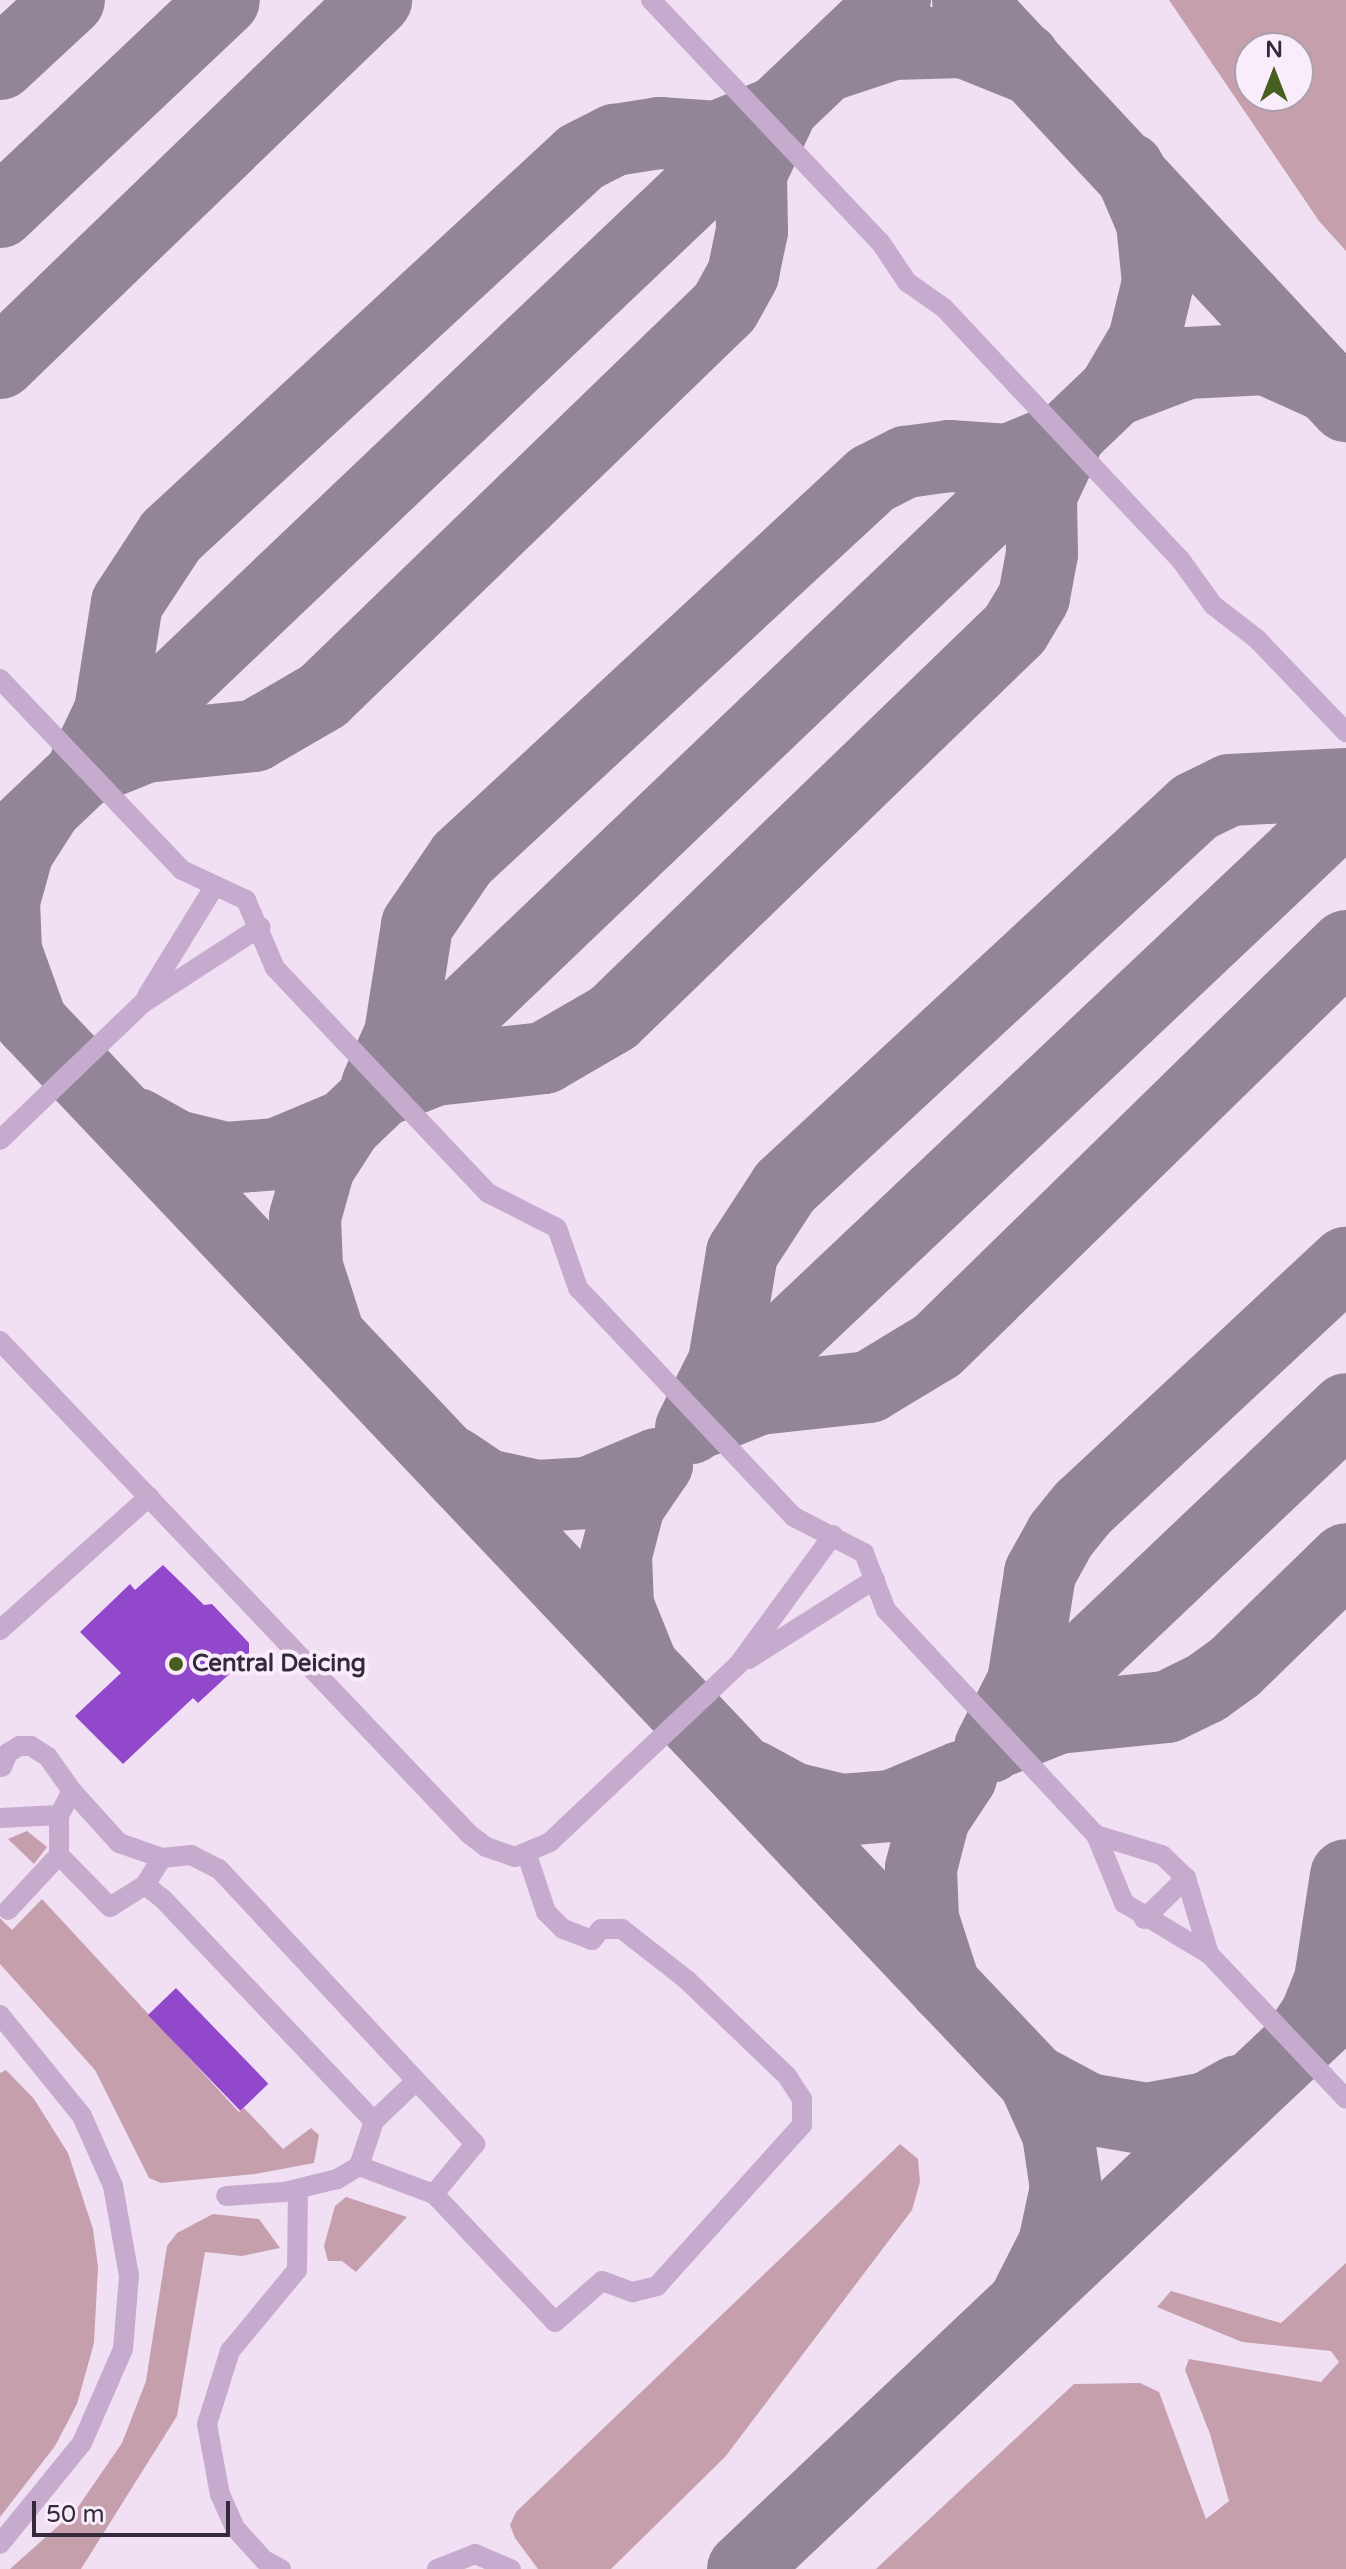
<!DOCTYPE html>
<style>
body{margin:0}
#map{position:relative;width:1346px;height:2569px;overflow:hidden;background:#f1e0f4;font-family:"Varela Round",sans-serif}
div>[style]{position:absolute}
.green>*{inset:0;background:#c59fac}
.taxiway>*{height:72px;margin:-36px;padding:0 36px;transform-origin:36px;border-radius:36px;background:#938598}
.building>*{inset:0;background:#9148ca;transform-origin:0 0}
.minor>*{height:20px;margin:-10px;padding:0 10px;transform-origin:10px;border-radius:10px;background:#c6abce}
.dots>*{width:22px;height:22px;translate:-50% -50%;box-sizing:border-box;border:4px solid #f9edfb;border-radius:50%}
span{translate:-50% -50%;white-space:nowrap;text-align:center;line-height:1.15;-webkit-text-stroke:8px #f9edfb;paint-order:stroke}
.poi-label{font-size:24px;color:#352a3b;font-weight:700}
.left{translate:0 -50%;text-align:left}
.north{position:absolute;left:1234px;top:32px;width:80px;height:80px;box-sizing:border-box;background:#f9edfb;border:2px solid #ab9fae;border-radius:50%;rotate:0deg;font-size:22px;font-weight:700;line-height:32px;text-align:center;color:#352a3b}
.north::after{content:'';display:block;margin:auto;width:28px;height:36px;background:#465f1e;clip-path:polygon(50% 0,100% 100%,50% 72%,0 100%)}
.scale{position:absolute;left:32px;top:2501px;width:198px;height:36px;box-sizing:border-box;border:4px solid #352a3b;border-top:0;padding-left:10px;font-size:24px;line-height:28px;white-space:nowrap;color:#352a3b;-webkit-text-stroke:6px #f9edfb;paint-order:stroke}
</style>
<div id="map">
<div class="green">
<div style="clip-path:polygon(evenodd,1169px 0,1346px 0,1346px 251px,1319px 221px,1169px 0,1250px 48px,1298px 48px,1298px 96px,1250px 96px,1250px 48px)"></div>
<div style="clip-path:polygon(27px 1831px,47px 1847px,34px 1864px,8px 1839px)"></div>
<div style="clip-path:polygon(42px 1899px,239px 2112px,244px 2108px,283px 2149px,311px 2128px,319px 2135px,314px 2163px,255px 2174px,161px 2183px,149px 2178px,95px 2070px,0 1964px,0 1918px,12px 1930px)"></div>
<div style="clip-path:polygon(6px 2070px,34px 2099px,68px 2153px,93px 2229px,98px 2267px,94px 2343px,77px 2404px,55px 2446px,0 2517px,0 2073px)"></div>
<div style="clip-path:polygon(900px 2144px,918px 2159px,920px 2182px,912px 2210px,725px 2457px,611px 2569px,538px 2569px,515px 2538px,510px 2525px,516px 2512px)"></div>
<div style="clip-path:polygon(346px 2197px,407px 2217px,356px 2272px,342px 2261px,328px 2261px,324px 2246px,335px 2206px)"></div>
<div style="clip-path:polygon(213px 2214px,259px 2219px,280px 2248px,242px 2256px,205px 2252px,177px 2416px,81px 2569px,10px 2569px,76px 2510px,122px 2443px,146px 2381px,167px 2246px,177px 2233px)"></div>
<div style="clip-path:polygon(1346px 2263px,1346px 2569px,876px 2569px,1074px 2384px,1140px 2383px,1159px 2392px,1206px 2519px,1229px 2501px,1210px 2434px,1185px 2370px,1189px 2359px,1321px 2382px,1339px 2362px,1331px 2351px,1242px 2342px,1157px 2307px,1171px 2291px,1281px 2323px)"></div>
</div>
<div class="taxiway">
<div style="left:968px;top:0;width:555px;rotate:47.05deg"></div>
<div style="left:0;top:64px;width:94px;rotate:-42.8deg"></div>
<div style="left:829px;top:65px;width:67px;rotate:-18.2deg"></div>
<div style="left:893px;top:44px;width:71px;rotate:-1.6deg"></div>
<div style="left:964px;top:42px;width:67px;rotate:22deg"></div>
<div style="left:1026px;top:67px;width:9px;rotate:-103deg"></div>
<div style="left:0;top:212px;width:308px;rotate:-43.4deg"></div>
<div style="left:0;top:363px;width:523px;rotate:-43.99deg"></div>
<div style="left:1114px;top:391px;width:78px;rotate:-21deg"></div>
<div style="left:1187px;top:363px;width:79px;rotate:-2.9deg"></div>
<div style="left:1266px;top:359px;width:68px;rotate:24.3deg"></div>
<div style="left:85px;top:764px;width:59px;rotate:-64.7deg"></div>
<div style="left:110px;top:711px;width:109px;rotate:-81.1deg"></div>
<div style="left:127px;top:603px;width:80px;rotate:-56.7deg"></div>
<div style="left:171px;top:536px;width:558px;rotate:-42.75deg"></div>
<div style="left:581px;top:157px;width:38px;rotate:-27deg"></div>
<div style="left:615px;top:140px;width:45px;rotate:-9deg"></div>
<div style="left:659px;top:133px;width:58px;rotate:3.9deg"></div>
<div style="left:717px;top:137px;width:65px;rotate:-22.6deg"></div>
<div style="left:93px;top:768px;width:56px;rotate:-22deg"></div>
<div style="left:145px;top:747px;width:110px;rotate:-5.8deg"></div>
<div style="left:254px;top:736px;width:80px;rotate:-30.1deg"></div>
<div style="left:323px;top:696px;width:559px;rotate:-44.06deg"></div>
<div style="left:725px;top:307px;width:38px;rotate:-61deg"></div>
<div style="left:743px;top:274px;width:44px;rotate:-78.2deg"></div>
<div style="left:752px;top:231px;width:58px;rotate:-91deg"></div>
<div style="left:751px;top:173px;width:64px;rotate:-64.2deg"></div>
<div style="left:0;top:851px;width:1235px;rotate:-43.56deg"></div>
<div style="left:0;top:989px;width:1503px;rotate:46.54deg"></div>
<div style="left:1034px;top:2080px;width:59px;rotate:66deg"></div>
<div style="left:1058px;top:2134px;width:55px;rotate:81.6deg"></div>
<div style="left:1066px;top:2188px;width:57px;rotate:102.1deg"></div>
<div style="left:1054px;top:2244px;width:66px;rotate:117deg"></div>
<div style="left:32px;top:1023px;width:77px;rotate:-109.9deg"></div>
<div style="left:6px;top:951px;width:50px;rotate:-92.3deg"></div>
<div style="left:4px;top:901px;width:52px;rotate:-74.4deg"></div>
<div style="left:18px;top:851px;width:46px;rotate:-57.3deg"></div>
<div style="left:377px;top:1085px;width:56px;rotate:-65.7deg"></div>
<div style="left:400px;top:1034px;width:110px;rotate:-81.1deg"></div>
<div style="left:417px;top:925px;width:80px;rotate:-55.7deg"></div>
<div style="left:462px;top:859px;width:559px;rotate:-42.83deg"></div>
<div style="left:872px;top:479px;width:38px;rotate:-27deg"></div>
<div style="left:906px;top:462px;width:43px;rotate:-7.9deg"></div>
<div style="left:949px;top:456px;width:59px;rotate:3.9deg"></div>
<div style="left:1008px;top:460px;width:63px;rotate:-22.5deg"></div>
<div style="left:382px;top:1091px;width:57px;rotate:-21.6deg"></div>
<div style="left:435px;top:1070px;width:110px;rotate:-6.3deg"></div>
<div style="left:544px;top:1058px;width:80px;rotate:-30.1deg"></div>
<div style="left:613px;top:1018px;width:559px;rotate:-44.06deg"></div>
<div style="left:1015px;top:629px;width:37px;rotate:-59deg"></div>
<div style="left:1034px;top:597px;width:44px;rotate:-79.5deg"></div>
<div style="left:1042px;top:554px;width:59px;rotate:-91deg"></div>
<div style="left:1041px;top:495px;width:63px;rotate:-64.7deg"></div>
<div style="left:137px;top:1124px;width:45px;rotate:29.4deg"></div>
<div style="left:176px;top:1146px;width:51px;rotate:13.5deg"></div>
<div style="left:226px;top:1158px;width:51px;rotate:-4.5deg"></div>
<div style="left:277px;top:1154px;width:75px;rotate:-22.8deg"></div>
<div style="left:346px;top:1125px;width:50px;rotate:122.7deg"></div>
<div style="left:319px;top:1167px;width:52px;rotate:105.6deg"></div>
<div style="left:305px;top:1217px;width:50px;rotate:87.7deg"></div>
<div style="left:307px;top:1267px;width:71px;rotate:72.1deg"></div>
<div style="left:346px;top:1125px;width:1062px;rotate:-43.7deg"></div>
<div style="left:1114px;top:391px;width:59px;rotate:-59.5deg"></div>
<div style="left:1144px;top:340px;width:60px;rotate:-76.4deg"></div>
<div style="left:1158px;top:282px;width:59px;rotate:-95.8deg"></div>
<div style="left:1152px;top:223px;width:59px;rotate:-113.1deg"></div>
<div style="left:706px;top:1413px;width:881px;rotate:-43.39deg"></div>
<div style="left:704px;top:1421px;width:59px;rotate:-21.8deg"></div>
<div style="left:759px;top:1399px;width:111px;rotate:-6.2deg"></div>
<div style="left:869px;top:1387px;width:79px;rotate:-31.1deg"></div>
<div style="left:937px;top:1346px;width:572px;rotate:-44.36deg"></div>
<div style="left:691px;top:1428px;width:74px;rotate:-63.4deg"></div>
<div style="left:724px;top:1362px;width:110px;rotate:-80.6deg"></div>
<div style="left:742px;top:1253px;width:79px;rotate:-56.9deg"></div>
<div style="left:785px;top:1187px;width:559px;rotate:-42.83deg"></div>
<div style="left:1195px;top:807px;width:39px;rotate:-26deg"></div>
<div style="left:1230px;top:790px;width:116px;rotate:-3deg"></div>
<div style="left:454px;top:1463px;width:40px;rotate:34deg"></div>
<div style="left:487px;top:1485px;width:51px;rotate:12.4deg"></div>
<div style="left:537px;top:1496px;width:51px;rotate:-3.4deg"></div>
<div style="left:588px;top:1493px;width:75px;rotate:-22.8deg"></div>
<div style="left:657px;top:1464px;width:50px;rotate:124.3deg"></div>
<div style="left:629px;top:1505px;width:52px;rotate:104.6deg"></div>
<div style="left:616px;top:1555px;width:51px;rotate:87.8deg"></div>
<div style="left:618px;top:1606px;width:61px;rotate:68deg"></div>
<div style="left:1006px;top:1732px;width:469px;rotate:-43.5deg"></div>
<div style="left:1003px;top:1740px;width:59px;rotate:-21.8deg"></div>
<div style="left:1058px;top:1718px;width:110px;rotate:-5.8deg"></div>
<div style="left:1167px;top:1707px;width:43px;rotate:-26deg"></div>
<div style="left:1206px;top:1688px;width:37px;rotate:-36deg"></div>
<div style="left:1236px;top:1666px;width:153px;rotate:-44.2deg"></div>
<div style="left:990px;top:1747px;width:73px;rotate:-63.1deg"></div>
<div style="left:1023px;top:1682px;width:110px;rotate:-81.1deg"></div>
<div style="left:1040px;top:1573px;width:43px;rotate:-61.1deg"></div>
<div style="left:1061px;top:1535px;width:36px;rotate:-51deg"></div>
<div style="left:1084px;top:1507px;width:358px;rotate:-43deg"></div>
<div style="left:752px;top:1776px;width:46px;rotate:28.8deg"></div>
<div style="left:792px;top:1798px;width:51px;rotate:13.5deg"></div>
<div style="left:842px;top:1810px;width:50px;rotate:-4.6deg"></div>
<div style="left:892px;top:1806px;width:75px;rotate:-22.8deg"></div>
<div style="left:961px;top:1777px;width:49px;rotate:123.4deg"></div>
<div style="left:934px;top:1818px;width:52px;rotate:104.6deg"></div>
<div style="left:921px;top:1868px;width:51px;rotate:87.8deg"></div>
<div style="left:923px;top:1919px;width:71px;rotate:72.1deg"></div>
<div style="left:1298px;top:2042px;width:32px;rotate:-56deg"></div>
<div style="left:1316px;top:2015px;width:38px;rotate:-68deg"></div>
<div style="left:1330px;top:1980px;width:106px;rotate:-81.3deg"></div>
<div style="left:1034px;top:2080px;width:61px;rotate:28.2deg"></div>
<div style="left:1088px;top:2109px;width:60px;rotate:9.6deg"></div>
<div style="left:1147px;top:2119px;width:61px;rotate:-10.4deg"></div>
<div style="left:1207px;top:2108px;width:35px;rotate:-29deg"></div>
<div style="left:743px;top:2569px;width:830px;rotate:-43.39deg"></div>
</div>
<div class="building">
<div style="clip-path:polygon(163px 1565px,204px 1605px,212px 1604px,249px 1643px,249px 1656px,198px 1703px,193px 1698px,123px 1764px,75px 1716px,121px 1673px,80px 1632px,130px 1584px,135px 1590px)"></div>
<div style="left:176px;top:1988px;width:133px;height:39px;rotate:46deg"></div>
</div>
<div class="minor">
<div style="left:651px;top:0;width:335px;rotate:46.6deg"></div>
<div style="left:881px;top:243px;width:47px;rotate:56.3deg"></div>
<div style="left:907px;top:282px;width:45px;rotate:35.1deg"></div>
<div style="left:944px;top:308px;width:345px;rotate:46.8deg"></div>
<div style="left:1180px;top:559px;width:57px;rotate:54.3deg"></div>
<div style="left:1213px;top:605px;width:56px;rotate:37.7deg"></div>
<div style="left:1257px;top:639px;width:129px;rotate:46.3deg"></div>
<div style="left:0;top:679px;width:264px;rotate:46.4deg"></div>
<div style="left:182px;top:870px;width:71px;rotate:25.1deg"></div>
<div style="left:246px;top:900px;width:74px;rotate:66.9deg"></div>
<div style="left:275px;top:968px;width:310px;rotate:46.6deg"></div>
<div style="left:488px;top:1193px;width:77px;rotate:26.9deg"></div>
<div style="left:557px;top:1228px;width:64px;rotate:70.7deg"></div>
<div style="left:578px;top:1288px;width:315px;rotate:46.7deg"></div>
<div style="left:794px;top:1517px;width:79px;rotate:27.2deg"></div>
<div style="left:864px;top:1553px;width:61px;rotate:68.9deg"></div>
<div style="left:886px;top:1610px;width:308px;rotate:47deg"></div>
<div style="left:1096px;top:1835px;width:74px;rotate:67.6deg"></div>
<div style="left:1124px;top:1903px;width:99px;rotate:31deg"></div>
<div style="left:1209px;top:1954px;width:199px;rotate:46.6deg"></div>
<div style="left:147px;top:996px;width:128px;rotate:-58.4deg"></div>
<div style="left:0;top:1140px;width:198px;rotate:-43.8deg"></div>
<div style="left:143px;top:1003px;width:140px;rotate:-33deg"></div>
<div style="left:0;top:1341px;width:680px;rotate:46.43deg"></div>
<div style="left:469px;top:1834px;width:21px;rotate:37deg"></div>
<div style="left:486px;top:1847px;width:31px;rotate:19deg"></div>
<div style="left:515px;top:1857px;width:38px;rotate:-23deg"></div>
<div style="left:550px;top:1842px;width:258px;rotate:-43.3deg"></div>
<div style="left:738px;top:1665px;width:161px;rotate:-53.8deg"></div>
<div style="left:0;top:1630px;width:200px;rotate:-41.8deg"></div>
<div style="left:749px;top:1659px;width:149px;rotate:-32.4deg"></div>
<div style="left:2px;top:1767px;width:15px;rotate:-67deg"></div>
<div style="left:8px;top:1753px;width:13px;rotate:-32deg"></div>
<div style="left:19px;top:1746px;width:12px"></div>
<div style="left:31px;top:1746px;width:20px;rotate:33deg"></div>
<div style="left:48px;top:1757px;width:42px;rotate:54.8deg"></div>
<div style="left:72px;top:1791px;width:27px;rotate:118deg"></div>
<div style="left:72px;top:1791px;width:70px;rotate:47.9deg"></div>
<div style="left:119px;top:1843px;width:46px;rotate:19.2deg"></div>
<div style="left:0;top:1818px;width:59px;rotate:-2.9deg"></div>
<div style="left:59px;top:1815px;width:40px;rotate:90deg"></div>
<div style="left:59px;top:1855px;width:75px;rotate:132.8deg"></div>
<div style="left:1096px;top:1835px;width:69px;rotate:16.9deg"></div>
<div style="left:1162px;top:1855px;width:33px;rotate:44deg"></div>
<div style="left:1186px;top:1878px;width:79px;rotate:73.2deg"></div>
<div style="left:59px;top:1855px;width:73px;rotate:45.6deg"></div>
<div style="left:110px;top:1907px;width:41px;rotate:-32.2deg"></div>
<div style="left:145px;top:1885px;width:23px;rotate:38deg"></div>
<div style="left:163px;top:1899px;width:306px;rotate:46.5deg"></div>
<div style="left:374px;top:2121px;width:47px;rotate:108.4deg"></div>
<div style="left:359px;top:2166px;width:26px;rotate:149deg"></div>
<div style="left:337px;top:2179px;width:55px;rotate:166.2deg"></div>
<div style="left:284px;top:2192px;width:58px;rotate:176.1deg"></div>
<div style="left:145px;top:1885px;width:32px;rotate:-58deg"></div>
<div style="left:162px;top:1858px;width:29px;rotate:-6deg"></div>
<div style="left:191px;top:1855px;width:31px;rotate:27deg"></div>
<div style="left:219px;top:1869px;width:376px;rotate:47deg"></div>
<div style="left:475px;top:2144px;width:65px;rotate:129.4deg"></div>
<div style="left:1144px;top:1919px;width:59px;rotate:-44.3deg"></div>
<div style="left:0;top:2015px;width:130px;rotate:50.9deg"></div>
<div style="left:82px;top:2116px;width:77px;rotate:66.1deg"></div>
<div style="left:113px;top:2186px;width:91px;rotate:79.9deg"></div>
<div style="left:129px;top:2276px;width:73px;rotate:94.7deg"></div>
<div style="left:123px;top:2349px;width:103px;rotate:113.6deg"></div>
<div style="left:82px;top:2443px;width:130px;rotate:129.1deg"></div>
<div style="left:374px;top:2121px;width:58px;rotate:-43.6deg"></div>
<div style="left:359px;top:2166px;width:80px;rotate:20.5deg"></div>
<div style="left:434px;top:2194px;width:176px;rotate:46.6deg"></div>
<div style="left:555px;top:2322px;width:62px;rotate:-41.1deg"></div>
<div style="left:602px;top:2281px;width:33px;rotate:20deg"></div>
<div style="left:633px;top:2292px;width:25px;rotate:-14deg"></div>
<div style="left:657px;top:2286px;width:217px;rotate:-48deg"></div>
<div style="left:802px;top:2125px;width:26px;rotate:-90deg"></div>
<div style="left:802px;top:2099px;width:27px;rotate:-123deg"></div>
<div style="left:787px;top:2076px;width:139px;rotate:-136.2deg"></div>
<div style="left:687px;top:1980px;width:83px;rotate:-141.9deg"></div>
<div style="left:622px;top:1929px;width:21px;rotate:180deg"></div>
<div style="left:601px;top:1929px;width:14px;rotate:129deg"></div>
<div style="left:592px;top:1940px;width:31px;rotate:-159deg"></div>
<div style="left:563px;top:1929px;width:24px;rotate:-135deg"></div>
<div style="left:546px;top:1912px;width:60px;rotate:-108.4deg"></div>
<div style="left:281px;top:2569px;width:19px;rotate:-152deg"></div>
<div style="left:264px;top:2560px;width:43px;rotate:-132.2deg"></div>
<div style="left:235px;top:2528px;width:36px;rotate:-114deg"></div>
<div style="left:220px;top:2495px;width:72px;rotate:-100.4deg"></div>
<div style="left:207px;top:2424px;width:77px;rotate:-72.5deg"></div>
<div style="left:230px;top:2351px;width:105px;rotate:-50.4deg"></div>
<div style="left:297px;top:2270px;width:81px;rotate:-89.3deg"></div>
<div style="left:437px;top:2569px;width:41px;rotate:-21.5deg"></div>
<div style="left:475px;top:2554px;width:39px;rotate:23deg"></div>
</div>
<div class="dots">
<div style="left:176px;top:1664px;background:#465f1e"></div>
</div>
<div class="poi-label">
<span class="left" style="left:192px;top:1664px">Central Deicing</span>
</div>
<div class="north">N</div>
<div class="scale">50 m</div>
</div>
